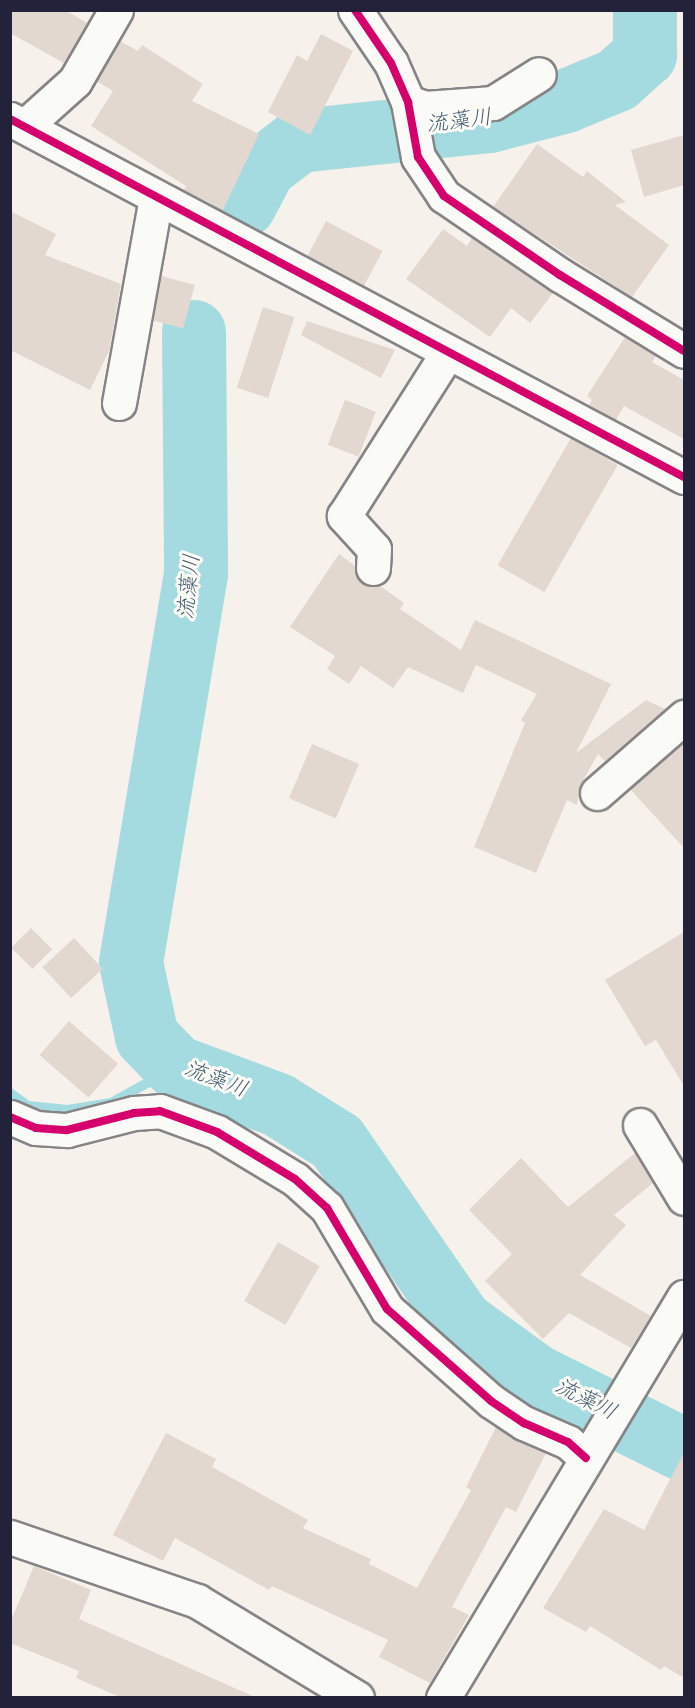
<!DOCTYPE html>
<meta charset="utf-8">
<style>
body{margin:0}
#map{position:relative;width:695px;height:1708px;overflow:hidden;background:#f6f1eb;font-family:"Indie Flower","Klee One",sans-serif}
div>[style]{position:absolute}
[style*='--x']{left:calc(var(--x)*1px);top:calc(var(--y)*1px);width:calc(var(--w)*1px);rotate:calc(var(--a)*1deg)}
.stream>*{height:10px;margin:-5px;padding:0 5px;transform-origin:5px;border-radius:5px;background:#a4dbe0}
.river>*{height:64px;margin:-32px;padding:0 32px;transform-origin:32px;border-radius:32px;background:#a4dbe0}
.building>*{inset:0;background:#e3d8cf;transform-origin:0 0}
.roads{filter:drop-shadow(2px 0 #868486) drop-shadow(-2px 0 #868486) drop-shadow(0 2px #868486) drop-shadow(0 -2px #868486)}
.minor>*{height:33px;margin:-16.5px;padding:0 16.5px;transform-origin:16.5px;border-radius:16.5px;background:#fafaf7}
.cycleway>*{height:8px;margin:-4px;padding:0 4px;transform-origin:4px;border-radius:4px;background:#d6006c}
span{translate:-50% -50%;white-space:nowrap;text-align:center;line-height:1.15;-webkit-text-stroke:6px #fdfcf7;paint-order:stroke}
.water-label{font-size:22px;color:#435f73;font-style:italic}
.frame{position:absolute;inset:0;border:12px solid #22223b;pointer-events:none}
</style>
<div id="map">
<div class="stream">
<i style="--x:10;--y:1093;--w:22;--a:36"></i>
<i style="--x:28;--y:1106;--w:40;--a:5.7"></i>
<i style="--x:68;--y:1110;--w:44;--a:-9.2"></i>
<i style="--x:111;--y:1103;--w:74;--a:-29"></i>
</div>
<div class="river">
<i style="--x:244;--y:206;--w:43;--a:-62.2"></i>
<i style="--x:264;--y:168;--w:44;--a:-37.6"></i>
<i style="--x:299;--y:141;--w:192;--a:-6"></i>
<i style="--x:490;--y:121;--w:79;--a:-14.7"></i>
<i style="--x:566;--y:101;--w:55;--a:-22.4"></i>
<i style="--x:617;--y:80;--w:38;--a:-42"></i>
<i style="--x:645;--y:55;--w:45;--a:-90"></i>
<i style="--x:194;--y:332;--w:242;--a:89.5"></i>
<i style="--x:196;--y:574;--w:394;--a:99.5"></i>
<i style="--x:131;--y:963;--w:76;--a:77.8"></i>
<i style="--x:147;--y:1037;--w:42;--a:46"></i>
<i style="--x:176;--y:1067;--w:109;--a:20.4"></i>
<i style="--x:278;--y:1105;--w:70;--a:32.1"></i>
<i style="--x:337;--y:1142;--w:219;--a:55.4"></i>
<i style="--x:461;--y:1322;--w:94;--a:35.9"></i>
<i style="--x:537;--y:1377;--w:164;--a:26.4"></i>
</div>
<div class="building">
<i style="clip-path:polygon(10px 10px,65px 10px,87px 23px,64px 63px,10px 33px)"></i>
<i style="clip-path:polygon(321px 34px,353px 51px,310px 135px,268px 112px,297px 55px,307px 61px)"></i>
<i style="clip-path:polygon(120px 41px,138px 51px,142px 45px,203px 84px,192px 101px,259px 134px,223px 210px,184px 190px,186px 186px,91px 126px,113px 91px,96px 81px)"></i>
<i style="clip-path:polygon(684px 135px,684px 185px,644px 197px,631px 150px)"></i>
<i style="clip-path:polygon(537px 144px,583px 177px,587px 171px,626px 202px,615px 205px,669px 245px,632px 297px,493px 207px)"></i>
<i style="clip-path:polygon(10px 211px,56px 234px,45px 255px,121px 284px,109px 351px,90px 390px,10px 350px)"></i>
<i style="left:326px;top:221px;width:64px;height:39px;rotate:28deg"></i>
<i style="clip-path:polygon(443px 229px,467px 246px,472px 238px,553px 293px,530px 323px,511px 308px,490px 337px,406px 279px)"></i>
<i style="left:161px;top:276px;width:35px;height:45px;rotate:15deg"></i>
<i style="left:263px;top:307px;width:33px;height:85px;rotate:18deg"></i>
<i style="clip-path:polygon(307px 321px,395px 350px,381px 378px,301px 335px)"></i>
<i style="clip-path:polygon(625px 337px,656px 356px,652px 362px,684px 380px,684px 439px,624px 406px,616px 420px,589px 405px,592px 400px,587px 396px)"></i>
<i style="left:345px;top:400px;width:33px;height:48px;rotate:21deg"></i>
<i style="left:571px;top:438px;width:54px;height:147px;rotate:30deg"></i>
<i style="clip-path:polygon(339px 554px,354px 565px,362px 583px,379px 585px,404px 603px,400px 609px,461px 650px,475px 620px,611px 684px,576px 753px,646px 700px,665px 709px,605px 761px,598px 754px,580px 786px,577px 805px,567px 800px,536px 873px,474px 847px,525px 723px,521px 720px,537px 694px,476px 665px,463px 693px,408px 667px,393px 688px,361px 666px,349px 684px,327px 669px,335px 656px,290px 627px)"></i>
<i style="clip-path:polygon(684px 741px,684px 848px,630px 789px)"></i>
<i style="left:312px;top:744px;width:51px;height:59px;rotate:23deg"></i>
<i style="left:31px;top:928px;width:30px;height:28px;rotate:45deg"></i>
<i style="clip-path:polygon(684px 932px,684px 1086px,656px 1040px,645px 1046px,605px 980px)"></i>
<i style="left:74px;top:938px;width:42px;height:43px;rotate:47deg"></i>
<i style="left:69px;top:1021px;width:65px;height:45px;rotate:41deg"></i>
<i style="clip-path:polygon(635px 1153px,653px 1183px,614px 1215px,626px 1225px,580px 1275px,651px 1316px,631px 1348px,569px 1313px,543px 1339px,485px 1281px,512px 1254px,469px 1210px,521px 1158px,568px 1207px)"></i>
<i style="left:278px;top:1242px;width:48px;height:68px;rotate:30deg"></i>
<i style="clip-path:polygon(496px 1427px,546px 1453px,516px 1512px,506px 1507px,452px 1607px,469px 1615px,430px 1683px,379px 1657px,388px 1640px,272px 1586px,269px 1590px,175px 1538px,163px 1561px,113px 1535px,166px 1433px,216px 1459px,212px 1467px,308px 1520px,303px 1528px,371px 1559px,369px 1564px,417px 1588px,471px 1490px,466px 1487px)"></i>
<i style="clip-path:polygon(684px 1452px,684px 1678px,664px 1666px,661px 1670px,590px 1626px,586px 1632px,543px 1608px,604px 1509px,644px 1530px)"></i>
<i style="clip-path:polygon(34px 1566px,91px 1590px,79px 1619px,257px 1698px,122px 1698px,76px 1678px,79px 1671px,10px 1643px,10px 1623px)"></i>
</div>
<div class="roads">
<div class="minor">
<i style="--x:355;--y:10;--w:64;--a:55.8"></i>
<i style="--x:391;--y:63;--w:43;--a:66.4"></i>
<i style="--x:408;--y:102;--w:56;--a:79.7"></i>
<i style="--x:418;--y:157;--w:47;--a:56.3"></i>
<i style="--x:444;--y:196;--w:140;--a:34.3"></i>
<i style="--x:560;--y:275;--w:145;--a:31.5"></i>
<i style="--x:408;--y:102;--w:18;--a:19"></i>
<i style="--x:425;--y:108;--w:68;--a:-4.2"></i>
<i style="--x:493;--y:103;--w:54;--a:-32.2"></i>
<i style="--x:10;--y:119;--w:763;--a:27.98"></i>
<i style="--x:25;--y:126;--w:67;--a:-42"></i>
<i style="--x:75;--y:81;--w:82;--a:-60"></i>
<i style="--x:119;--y:403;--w:209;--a:-79.8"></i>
<i style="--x:373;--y:568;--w:19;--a:-87"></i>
<i style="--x:374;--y:549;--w:45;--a:-132.3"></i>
<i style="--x:344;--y:516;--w:194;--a:-57.6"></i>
<i style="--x:597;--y:793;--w:116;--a:-41.1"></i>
<i style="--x:10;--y:1117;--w:28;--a:23"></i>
<i style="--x:36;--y:1128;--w:31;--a:4"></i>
<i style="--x:67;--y:1130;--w:69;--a:-14.2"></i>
<i style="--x:134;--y:1113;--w:26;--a:-4"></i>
<i style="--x:160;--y:1111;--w:61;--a:20.2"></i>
<i style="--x:217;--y:1132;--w:91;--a:31.1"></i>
<i style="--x:295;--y:1179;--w:43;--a:42.2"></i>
<i style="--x:327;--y:1208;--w:117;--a:59.3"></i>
<i style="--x:387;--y:1309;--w:139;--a:41.5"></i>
<i style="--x:491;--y:1401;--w:40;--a:34"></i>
<i style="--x:524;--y:1423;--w:48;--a:23.4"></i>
<i style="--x:568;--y:1442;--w:24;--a:42"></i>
<i style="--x:640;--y:1125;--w:85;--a:58.9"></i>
<i style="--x:10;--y:1537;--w:198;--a:18.9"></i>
<i style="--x:197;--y:1601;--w:187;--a:31.2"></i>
<i style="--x:443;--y:1698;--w:468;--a:-59"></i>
</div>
</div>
<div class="cycleway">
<i style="--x:355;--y:10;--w:64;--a:55.8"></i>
<i style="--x:391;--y:63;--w:43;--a:66.4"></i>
<i style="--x:408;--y:102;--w:56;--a:79.7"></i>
<i style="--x:418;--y:157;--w:47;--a:56.3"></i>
<i style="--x:444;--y:196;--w:140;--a:34.3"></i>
<i style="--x:560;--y:275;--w:145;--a:31.5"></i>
<i style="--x:10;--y:119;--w:763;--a:27.98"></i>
<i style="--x:10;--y:1117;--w:28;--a:23"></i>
<i style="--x:36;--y:1128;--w:31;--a:4"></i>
<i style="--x:67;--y:1130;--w:69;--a:-14.2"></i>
<i style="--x:134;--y:1113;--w:26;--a:-4"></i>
<i style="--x:160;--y:1111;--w:61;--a:20.2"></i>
<i style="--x:217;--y:1132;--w:91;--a:31.1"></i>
<i style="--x:295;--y:1179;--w:43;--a:42.2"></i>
<i style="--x:327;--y:1208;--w:117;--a:59.3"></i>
<i style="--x:387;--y:1309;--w:139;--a:41.5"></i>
<i style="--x:491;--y:1401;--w:40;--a:34"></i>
<i style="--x:524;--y:1423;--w:48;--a:23.4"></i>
<i style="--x:568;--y:1442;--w:24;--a:42"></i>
</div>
<div class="water-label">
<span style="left:459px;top:123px;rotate:-7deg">流藻川</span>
<span style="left:191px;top:587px;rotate:-84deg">流藻川</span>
<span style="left:215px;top:1081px;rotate:21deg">流藻川</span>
<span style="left:585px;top:1401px;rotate:27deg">流藻川</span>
</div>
<div class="frame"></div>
</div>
